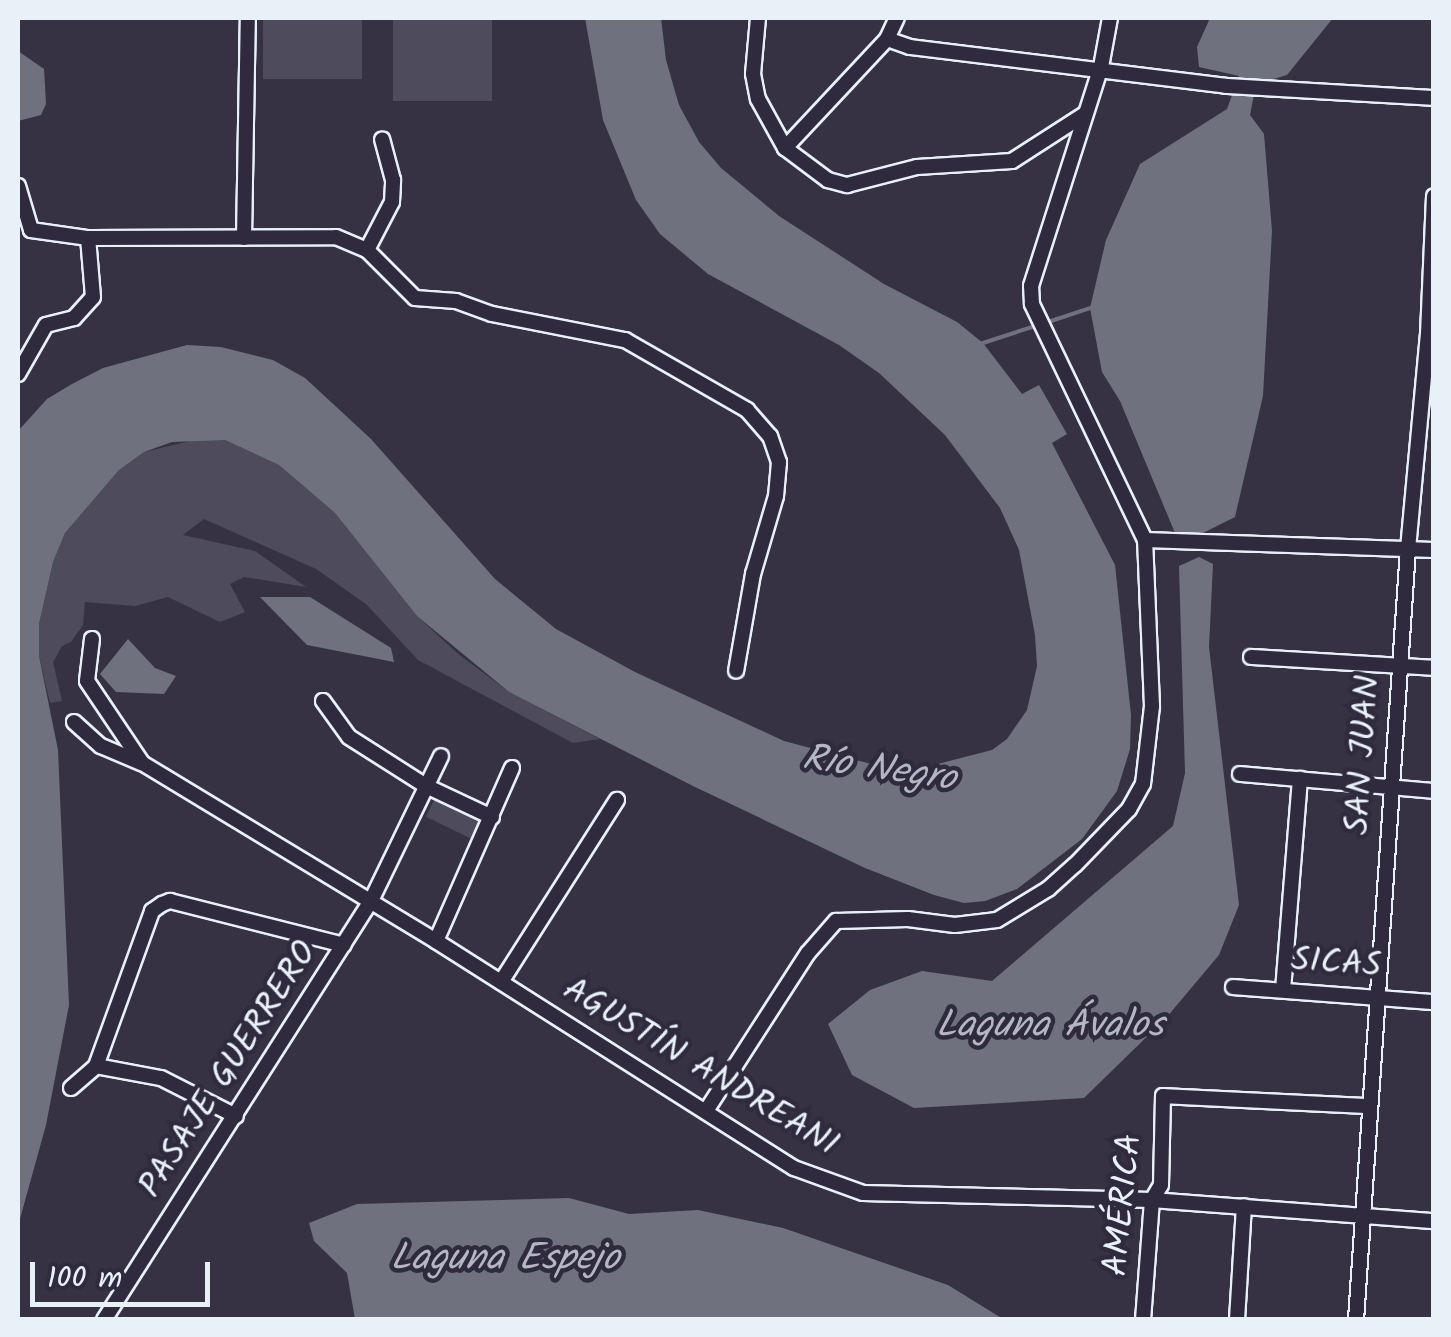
<!DOCTYPE html>
<meta charset="utf-8">
<style>
body{margin:0}
#map{position:relative;width:1451px;height:1337px;overflow:hidden;background:#363244;font-family:Kalam,sans-serif}
div>[style]{position:absolute}
[style*='--x']{left:calc(var(--x)*1px);top:calc(var(--y)*1px);width:calc(var(--w)*1px);rotate:calc(var(--a)*1deg)}
.green>*{inset:0;background:#4d4b5c;transform-origin:0 0}
.water>*{inset:0;background:#70717f}
.stream>*{height:4px;margin:-2px;padding:0 2px;transform-origin:2px;border-radius:2px;background:#70717f}
.roads{filter:drop-shadow(2px 0 #e8f1f8) drop-shadow(-2px 0 #e8f1f8) drop-shadow(0 2px #e8f1f8) drop-shadow(0 -2px #e8f1f8)}
.minor>*{height:14px;margin:-7px;padding:0 7px;transform-origin:7px;border-radius:7px;background:#2f2a3d}
span{translate:-50% -50%;white-space:nowrap;text-align:center;line-height:1.15;-webkit-text-stroke:9px #2f2a3d;paint-order:stroke}
.street-label{font-size:35px;color:#e8f1f8}
.water-label{font-size:38px;color:#b2b7c2;font-style:italic}
.frame{position:absolute;inset:0;border:20px solid #e8f1f8;pointer-events:none}
.scale{position:absolute;left:30px;top:1262px;width:180px;height:45px;box-sizing:border-box;border:5px solid #e8f1f8;border-top:0;padding-left:12px;font-size:30px;line-height:35px;white-space:nowrap;color:#e8f1f8;-webkit-text-stroke:8px #2f2a3d;paint-order:stroke}
</style>
<div id="map">
<div class="green">
<i style="left:263px;top:18px;width:99px;height:61px"></i>
<i style="left:393px;top:18px;width:99px;height:83px"></i>
<i style="clip-path:polygon(199px 439px,225px 440px,279px 465px,335px 513px,417px 616px,457px 653px,509px 692px,600px 739px,573px 743px,418px 660px,366px 604px,316px 569px,204px 519px,183px 535px,255px 551px,306px 587px,244px 577px,230px 584px,245px 612px,220px 622px,168px 597px,135px 606px,85px 602px,83px 625px,71px 642px,62px 646px,53px 662px,62px 701px,50px 703px,39px 656px,39px 624px,53px 562px,65px 533px,119px 470px,144px 452px)"></i>
<i style="left:436px;top:796px;width:52px;height:23px;rotate:26deg"></i>
</div>
<div class="water">
<i style="clip-path:polygon(585px 18px,661px 18px,666px 60px,679px 105px,699px 142px,721px 168px,779px 216px,884px 284px,957px 322px,983px 343px,1022px 394px,1039px 385px,1067px 434px,1052px 443px,1115px 565px,1131px 715px,1130px 749px,1117px 791px,1082px 839px,1017px 889px,985px 901px,964px 903px,934px 895px,865px 868px,693px 786px,509px 692px,417px 616px,335px 513px,279px 465px,225px 440px,172px 442px,144px 452px,119px 470px,65px 533px,53px 562px,39px 624px,39px 656px,58px 750px,69px 1005px,46px 1125px,18px 1226px,18px 431px,47px 399px,72px 384px,103px 368px,187px 345px,221px 347px,273px 360px,305px 378px,371px 439px,495px 579px,556px 629px,635px 672px,784px 741px,875px 765px,926px 767px,992px 750px,1007px 739px,1027px 710px,1037px 666px,1035px 635px,1019px 550px,1000px 508px,945px 435px,879px 373px,839px 345px,708px 274px,660px 234px,636px 200px,603px 120px)"></i>
<i style="clip-path:polygon(1210px 18px,1333px 18px,1287px 75px,1256px 84px,1250px 115px,1264px 134px,1272px 231px,1263px 396px,1235px 517px,1197px 536px,1175px 533px,1120px 401px,1102px 372px,1090px 308px,1106px 240px,1140px 164px,1227px 109px,1239px 76px,1199px 67px,1197px 47px)"></i>
<i style="clip-path:polygon(18px 51px,44px 69px,46px 104px,41px 115px,18px 121px)"></i>
<i style="clip-path:polygon(1199px 557px,1213px 564px,1209px 647px,1239px 905px,1219px 955px,1166px 1018px,1084px 1098px,914px 1108px,852px 1075px,828px 1024px,870px 990px,922px 971px,992px 981px,1173px 826px,1185px 773px,1179px 566px)"></i>
<i style="clip-path:polygon(260px 597px,310px 597px,391px 648px,394px 662px,307px 645px)"></i>
<i style="clip-path:polygon(128px 639px,155px 668px,176px 676px,164px 694px,116px 692px,100px 674px)"></i>
<i style="clip-path:polygon(569px 1198px,629px 1214px,698px 1210px,783px 1228px,948px 1285px,1003px 1319px,355px 1319px,347px 1273px,314px 1241px,309px 1223px,357px 1204px)"></i>
</div>
<div class="stream">
<i style="--x:1051;--y:321;--w:41;--a:-18.4"></i>
<i style="--x:983;--y:343;--w:52;--a:-18.1"></i>
</div>
<div class="roads">
<div class="minor">
<i style="--x:758;--y:18;--w:56;--a:95.1"></i>
<i style="--x:753;--y:74;--w:25;--a:79"></i>
<i style="--x:758;--y:99;--w:56;--a:61.1"></i>
<i style="--x:785;--y:148;--w:54;--a:36.7"></i>
<i style="--x:828;--y:180;--w:20;--a:15"></i>
<i style="--x:847;--y:185;--w:72;--a:-14.4"></i>
<i style="--x:917;--y:167;--w:95;--a:-3.6"></i>
<i style="--x:1012;--y:161;--w:87;--a:-32.8"></i>
<i style="--x:887;--y:39;--w:24;--a:19"></i>
<i style="--x:910;--y:47;--w:318;--a:7"></i>
<i style="--x:1226;--y:86;--w:208;--a:3.3"></i>
<i style="--x:785;--y:148;--w:149;--a:-46.9"></i>
<i style="--x:887;--y:39;--w:23;--a:-65"></i>
<i style="--x:18;--y:186;--w:46;--a:73.5"></i>
<i style="--x:31;--y:230;--w:58;--a:8"></i>
<i style="--x:88;--y:238;--w:248;--a:-0.2"></i>
<i style="--x:336;--y:237;--w:34;--a:23"></i>
<i style="--x:367;--y:250;--w:68;--a:45"></i>
<i style="--x:415;--y:298;--w:41;--a:4.2"></i>
<i style="--x:456;--y:301;--w:38;--a:20"></i>
<i style="--x:492;--y:314;--w:136;--a:11.1"></i>
<i style="--x:625;--y:340;--w:141;--a:29.8"></i>
<i style="--x:747;--y:410;--w:35;--a:49"></i>
<i style="--x:770;--y:436;--w:28;--a:71"></i>
<i style="--x:779;--y:462;--w:34;--a:95"></i>
<i style="--x:776;--y:496;--w:81;--a:106.4"></i>
<i style="--x:753;--y:574;--w:98;--a:99.9"></i>
<i style="--x:244;--y:238;--w:220;--a:-89"></i>
<i style="--x:367;--y:250;--w:54;--a:-62.5"></i>
<i style="--x:392;--y:202;--w:22;--a:-87"></i>
<i style="--x:393;--y:180;--w:42;--a:-105"></i>
<i style="--x:18;--y:374;--w:56;--a:-60.3"></i>
<i style="--x:46;--y:325;--w:29;--a:-14"></i>
<i style="--x:74;--y:318;--w:28;--a:-48"></i>
<i style="--x:93;--y:297;--w:59;--a:-94.8"></i>
<i style="--x:1145;--y:540;--w:289;--a:2"></i>
<i style="--x:92;--y:639;--w:42;--a:96.8"></i>
<i style="--x:87;--y:681;--w:99;--a:56.1"></i>
<i style="--x:142;--y:763;--w:344;--a:31.2"></i>
<i style="--x:436;--y:941;--w:424;--a:32.4"></i>
<i style="--x:794;--y:1168;--w:73;--a:19.9"></i>
<i style="--x:863;--y:1193;--w:289;--a:1.4"></i>
<i style="--x:1152;--y:1200;--w:283;--a:4.3"></i>
<i style="--x:1251;--y:657;--w:183;--a:3.4"></i>
<i style="--x:323;--y:701;--w:44;--a:54.2"></i>
<i style="--x:349;--y:737;--w:91;--a:32.5"></i>
<i style="--x:426;--y:786;--w:73;--a:25.2"></i>
<i style="--x:74;--y:722;--w:36;--a:42"></i>
<i style="--x:101;--y:746;--w:43;--a:23"></i>
<i style="--x:1240;--y:774;--w:195;--a:5"></i>
<i style="--x:436;--y:941;--w:189;--a:-66.3"></i>
<i style="--x:501;--y:982;--w:216;--a:-57.5"></i>
<i style="--x:1233;--y:987;--w:202;--a:4.3"></i>
<i style="--x:1283;--y:990;--w:212;--a:-85.4"></i>
<i style="--x:96;--y:1066;--w:66;--a:10.5"></i>
<i style="--x:161;--y:1078;--w:84;--a:26.9"></i>
<i style="--x:71;--y:1088;--w:33;--a:-41"></i>
<i style="--x:96;--y:1066;--w:165;--a:-70.1"></i>
<i style="--x:152;--y:911;--w:12;--a:-35"></i>
<i style="--x:162;--y:904;--w:9;--a:-21"></i>
<i style="--x:170;--y:901;--w:179;--a:14.2"></i>
<i style="--x:706;--y:1111;--w:188;--a:-57.2"></i>
<i style="--x:808;--y:953;--w:43;--a:-48.8"></i>
<i style="--x:836;--y:921;--w:72;--a:-1.6"></i>
<i style="--x:908;--y:919;--w:47;--a:7.3"></i>
<i style="--x:955;--y:925;--w:42;--a:-6.8"></i>
<i style="--x:997;--y:920;--w:60;--a:-31.3"></i>
<i style="--x:1048;--y:889;--w:36;--a:-42"></i>
<i style="--x:1075;--y:865;--w:78;--a:-46"></i>
<i style="--x:1129;--y:809;--w:29;--a:-61"></i>
<i style="--x:1143;--y:784;--w:79;--a:-83.4"></i>
<i style="--x:1152;--y:706;--w:166;--a:-92.4"></i>
<i style="--x:1145;--y:540;--w:262;--a:-115.6"></i>
<i style="--x:1032;--y:304;--w:18;--a:-93"></i>
<i style="--x:1031;--y:286;--w:230;--a:-72.3"></i>
<i style="--x:1101;--y:67;--w:50;--a:-79.6"></i>
<i style="--x:104;--y:1320;--w:495;--a:-57.5"></i>
<i style="--x:370;--y:903;--w:163;--a:-64.2"></i>
<i style="--x:1143;--y:1320;--w:120;--a:-85.7"></i>
<i style="--x:1152;--y:1200;--w:17;--a:-59"></i>
<i style="--x:1161;--y:1185;--w:89;--a:-88.7"></i>
<i style="--x:1163;--y:1096;--w:206;--a:2.8"></i>
<i style="--x:1237;--y:1320;--w:114;--a:-86.5"></i>
<i style="--x:1356;--y:1320;--w:773;--a:-86.14"></i>
<i style="--x:1408;--y:549;--w:216;--a:-84.7"></i>
<i style="--x:1428;--y:334;--w:138;--a:-87.5"></i>
</div>
</div>
<div class="street-label">
<span style="left:1364px;top:755px;rotate:-86deg">SAN JUAN</span>
<span style="left:1336px;top:964px;rotate:4deg">SICAS</span>
<span style="left:700px;top:1068px;rotate:31deg">AGUSTÍN ANDREANI</span>
<span style="left:229px;top:1070px;rotate:-57deg">PASAJE GUERRERO</span>
<span style="left:1124px;top:1205px;rotate:-84deg">AMÉRICA</span>
</div>
<div class="water-label">
<span style="left:879px;top:770px;rotate:8deg">Río Negro</span>
<span style="left:1050px;top:1027px">Laguna Ávalos</span>
<span style="left:505px;top:1260px">Laguna Espejo</span>
</div>
<div class="frame"></div>
<div class="scale">100 m</div>
</div>
